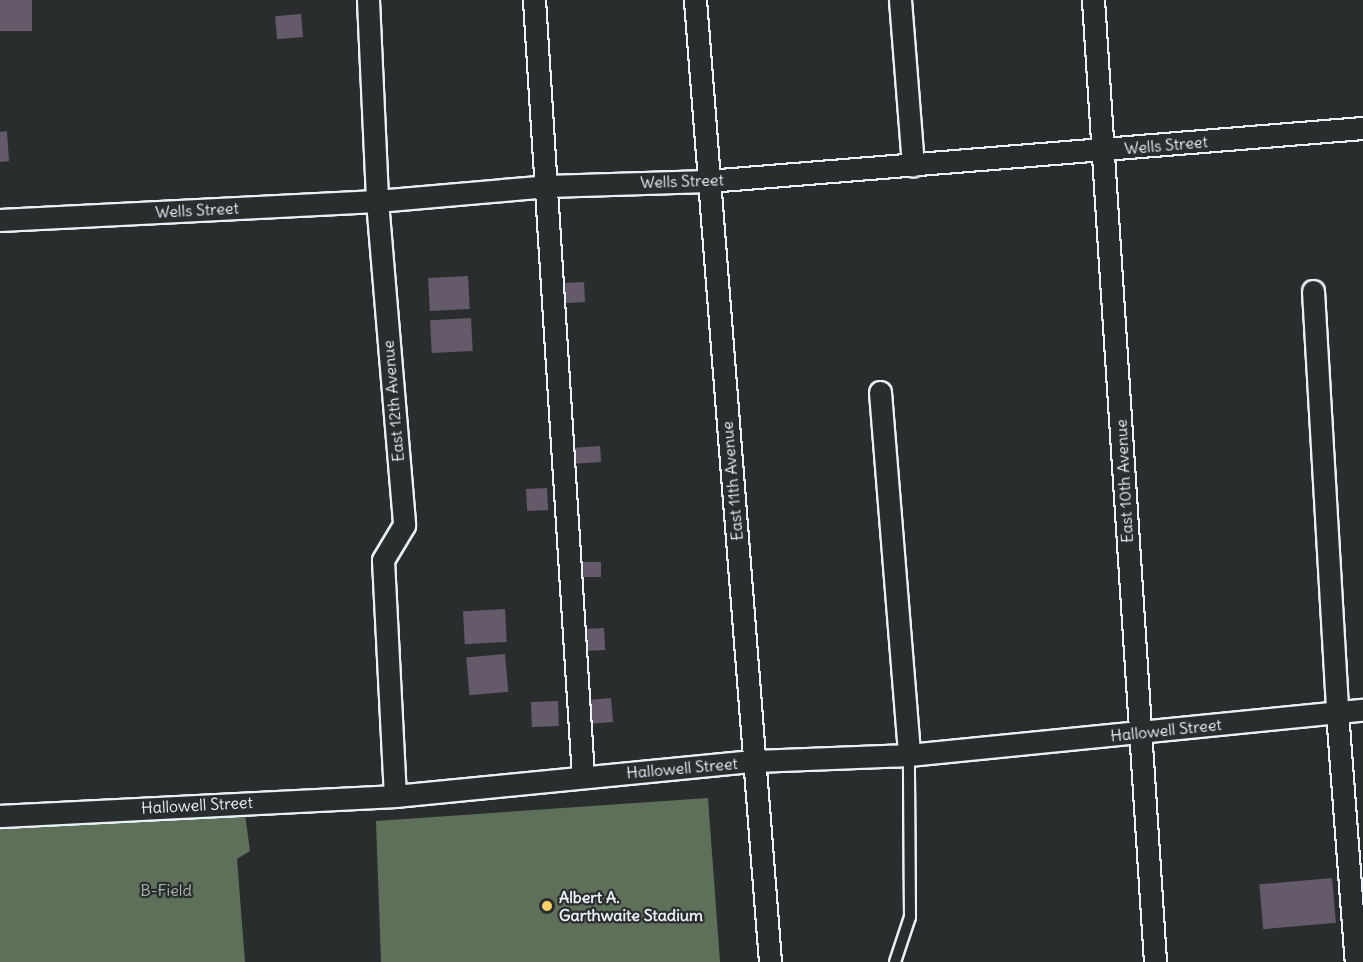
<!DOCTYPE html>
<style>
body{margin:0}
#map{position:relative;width:1363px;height:962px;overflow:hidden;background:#2a2d2e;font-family:Delius,sans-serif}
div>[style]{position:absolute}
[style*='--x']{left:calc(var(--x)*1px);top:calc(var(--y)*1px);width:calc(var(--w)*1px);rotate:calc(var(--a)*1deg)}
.green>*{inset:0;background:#5e7059}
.building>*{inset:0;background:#645a6a;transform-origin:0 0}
.roads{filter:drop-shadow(2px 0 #e8f1f8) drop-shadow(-2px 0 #e8f1f8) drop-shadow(0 2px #e8f1f8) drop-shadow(0 -2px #e8f1f8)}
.service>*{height:10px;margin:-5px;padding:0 5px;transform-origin:5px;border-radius:5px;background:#2a2d2e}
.minor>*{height:21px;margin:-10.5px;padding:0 10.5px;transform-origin:10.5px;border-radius:10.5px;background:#2a2d2e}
.dots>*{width:16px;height:16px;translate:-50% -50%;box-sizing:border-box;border:3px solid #2a2d2e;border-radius:50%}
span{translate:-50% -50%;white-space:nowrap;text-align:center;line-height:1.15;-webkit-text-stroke:4.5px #2a2d2e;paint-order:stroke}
.street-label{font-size:16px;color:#e8f1f8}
.park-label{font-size:16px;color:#aab7b0}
.poi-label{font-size:16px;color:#e8f1f8;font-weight:700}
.left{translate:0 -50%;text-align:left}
</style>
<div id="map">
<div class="green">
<i style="clip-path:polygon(708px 798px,720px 962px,381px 962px,376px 821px)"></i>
<i style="clip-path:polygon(245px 814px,250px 851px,237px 859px,245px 962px,0 962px,0 827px)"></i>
</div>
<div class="building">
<i style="left:0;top:0;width:32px;height:31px"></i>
<i style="left:301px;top:14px;width:23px;height:26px;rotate:85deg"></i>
<i style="clip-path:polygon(7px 131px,9px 161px,0 162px,0 132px)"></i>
<i style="left:468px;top:276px;width:33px;height:40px;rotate:87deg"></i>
<i style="left:584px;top:282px;width:20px;height:27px;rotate:87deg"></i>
<i style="left:471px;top:318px;width:33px;height:41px;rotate:87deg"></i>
<i style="left:600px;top:446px;width:16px;height:26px;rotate:86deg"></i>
<i style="left:547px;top:488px;width:22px;height:21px;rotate:87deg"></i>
<i style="left:601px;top:562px;width:15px;height:24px;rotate:90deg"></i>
<i style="left:505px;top:609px;width:33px;height:42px;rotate:87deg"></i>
<i style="left:604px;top:628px;width:22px;height:21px;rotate:87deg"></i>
<i style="left:505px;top:654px;width:38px;height:39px;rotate:85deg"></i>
<i style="left:611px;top:698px;width:24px;height:22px;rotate:85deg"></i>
<i style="left:558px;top:701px;width:25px;height:27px;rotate:88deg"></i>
<i style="left:1332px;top:878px;width:45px;height:73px;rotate:85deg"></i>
</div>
<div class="roads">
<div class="service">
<i style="--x:895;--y:962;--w:47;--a:-71.6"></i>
<i style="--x:910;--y:917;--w:162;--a:-90.4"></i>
</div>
<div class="minor">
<i style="--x:368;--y:0;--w:201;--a:87.4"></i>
<i style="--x:377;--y:201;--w:325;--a:85.2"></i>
<i style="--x:404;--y:525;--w:41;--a:121"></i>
<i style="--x:383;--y:560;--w:236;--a:87.1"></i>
<i style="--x:534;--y:0;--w:778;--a:86.39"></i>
<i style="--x:695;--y:0;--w:965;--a:85.54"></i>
<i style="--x:900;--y:0;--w:166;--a:85.5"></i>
<i style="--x:1093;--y:0;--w:964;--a:86.31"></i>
<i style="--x:0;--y:220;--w:377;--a:-2.9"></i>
<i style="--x:377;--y:201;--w:171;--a:-5"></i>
<i style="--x:547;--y:186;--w:161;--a:-1.8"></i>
<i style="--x:708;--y:181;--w:657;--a:-4.63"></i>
<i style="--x:1313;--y:291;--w:422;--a:86.7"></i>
<i style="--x:1337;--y:712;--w:251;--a:85.7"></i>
<i style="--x:880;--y:392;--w:364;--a:85.4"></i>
<i style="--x:0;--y:816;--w:396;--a:-2.9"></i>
<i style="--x:395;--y:796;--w:362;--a:-5.6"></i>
<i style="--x:755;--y:761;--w:154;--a:-2.2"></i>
<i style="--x:909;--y:755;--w:456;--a:-5.7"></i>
</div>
</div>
<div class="dots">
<i style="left:547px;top:906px;background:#ffd166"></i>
</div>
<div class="street-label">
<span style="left:1166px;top:145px;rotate:-5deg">Wells Street</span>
<span style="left:682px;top:181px;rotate:-2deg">Wells Street</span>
<span style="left:197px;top:210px;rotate:-3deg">Wells Street</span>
<span style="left:393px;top:401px;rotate:-95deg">East 12th Avenue</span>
<span style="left:732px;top:481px;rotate:-95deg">East 11th Avenue</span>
<span style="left:1124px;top:481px;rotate:-93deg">East 10th Avenue</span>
<span style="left:1166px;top:730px;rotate:-6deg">Hallowell Street</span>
<span style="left:682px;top:768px;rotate:-5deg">Hallowell Street</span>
<span style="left:197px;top:805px;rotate:-3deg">Hallowell Street</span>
</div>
<div class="park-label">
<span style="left:166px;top:890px">B-Field</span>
</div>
<div class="poi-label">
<span class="left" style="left:559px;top:906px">Albert A.<br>Garthwaite Stadium</span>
</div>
</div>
